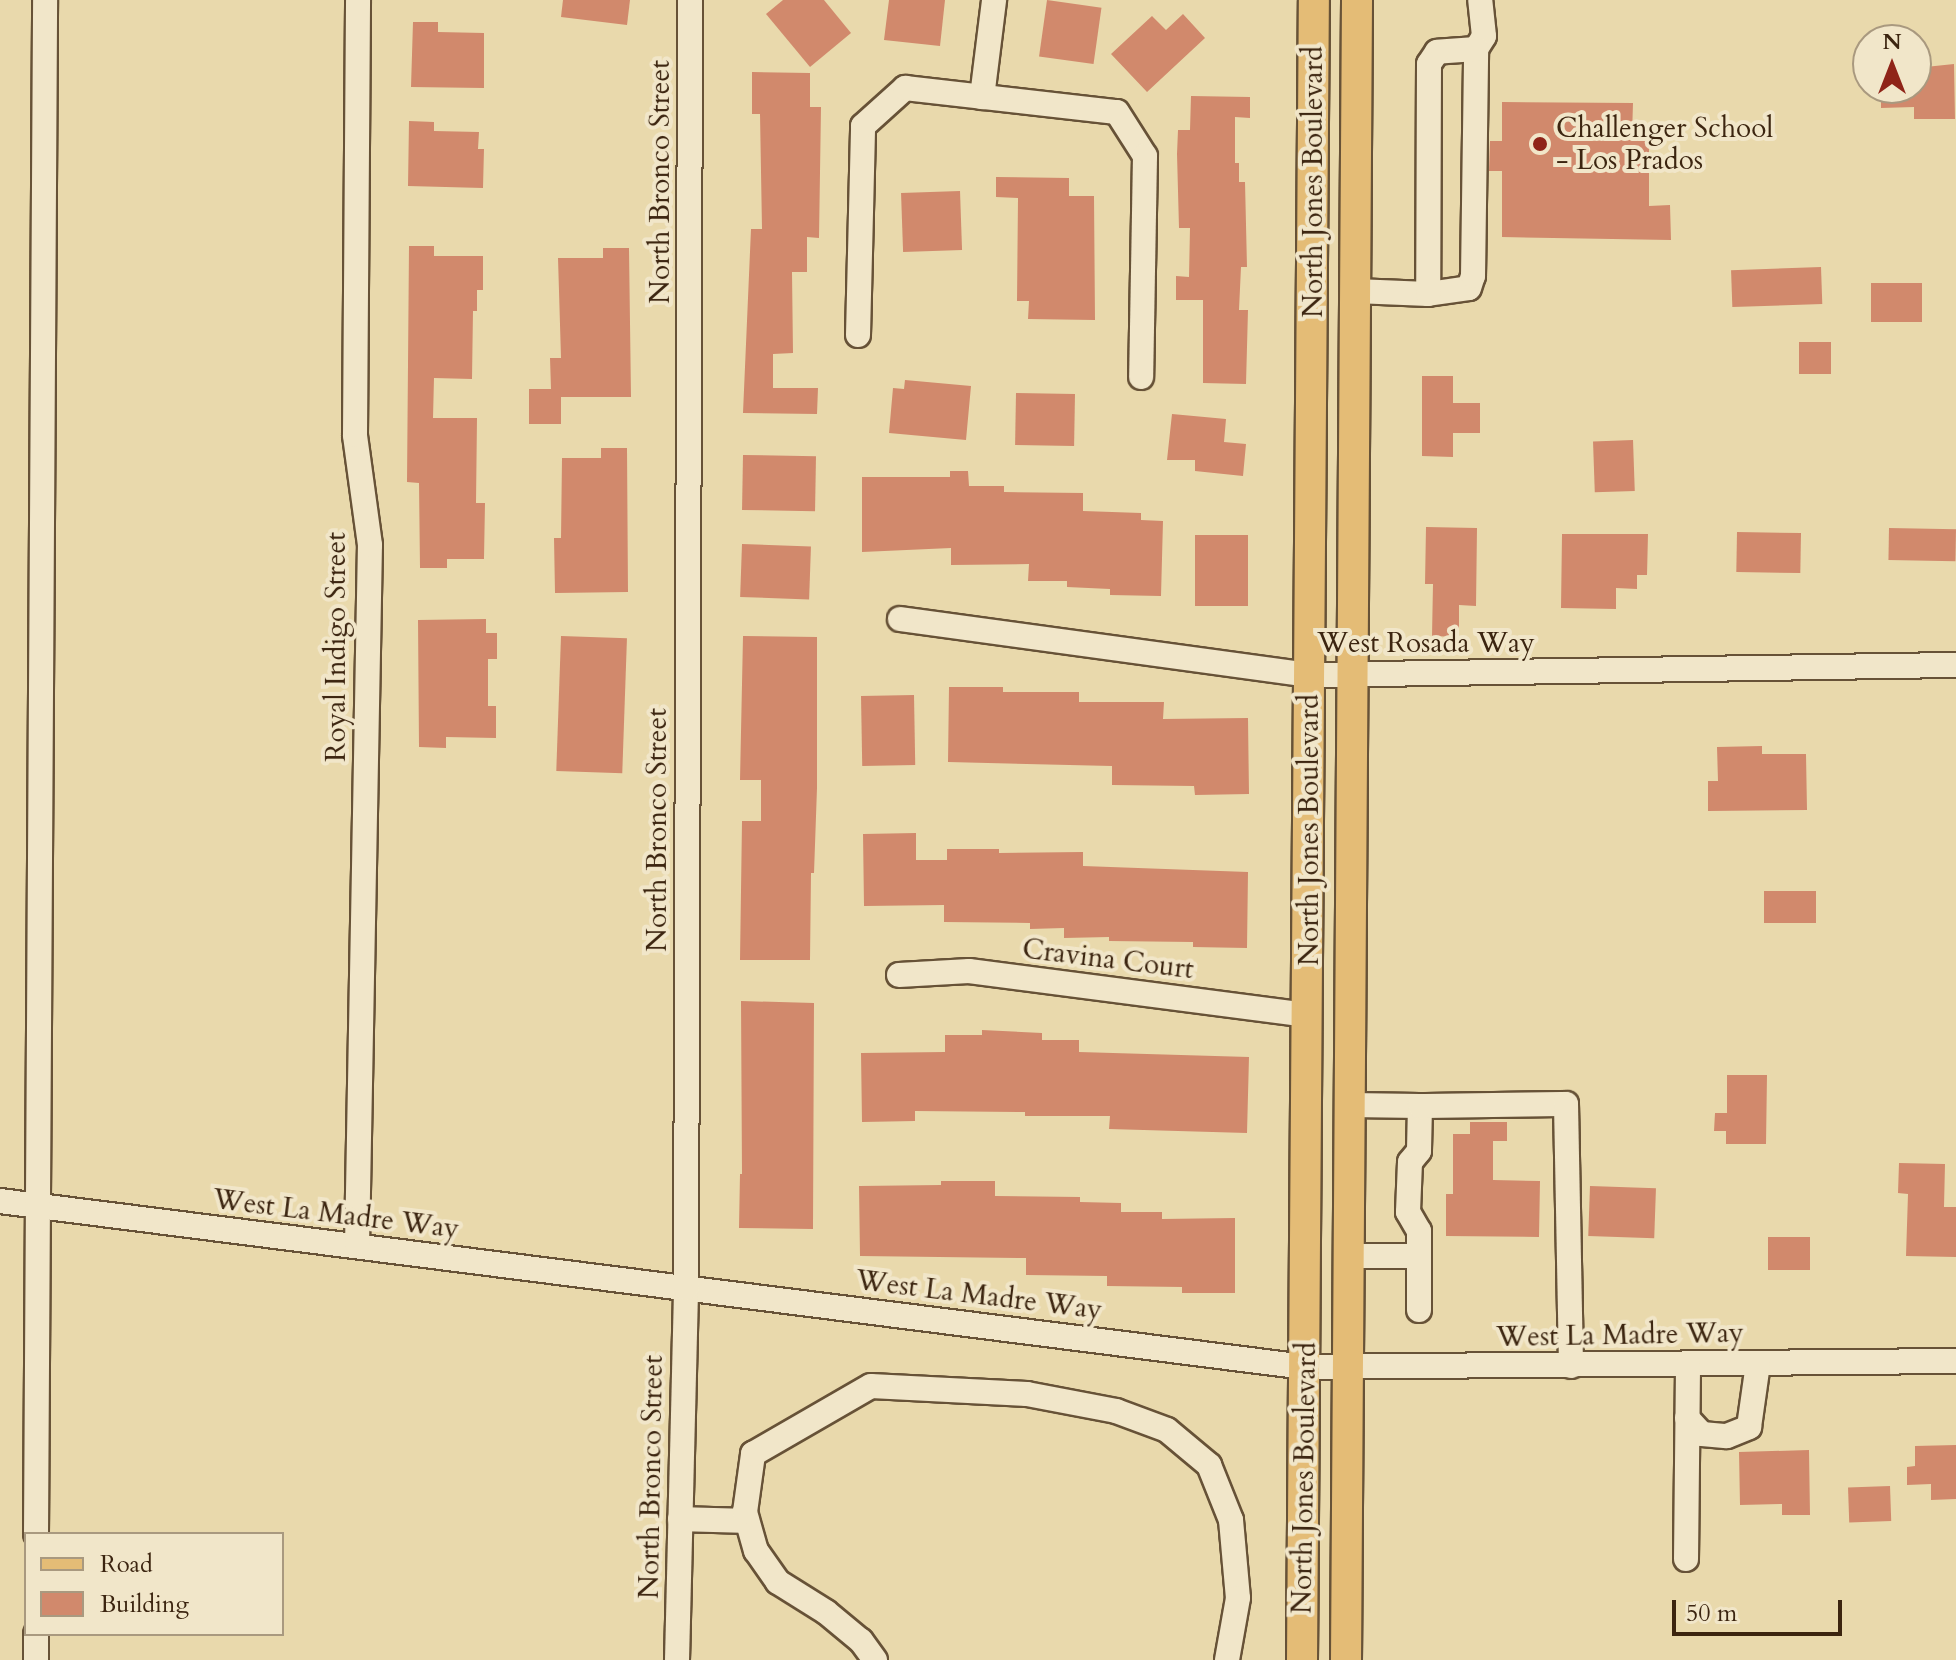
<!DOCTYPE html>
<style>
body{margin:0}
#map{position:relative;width:1956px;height:1660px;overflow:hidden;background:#e9d9ac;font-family:Cardo,serif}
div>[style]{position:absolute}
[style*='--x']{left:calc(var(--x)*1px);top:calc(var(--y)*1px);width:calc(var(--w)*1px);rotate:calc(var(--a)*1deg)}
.building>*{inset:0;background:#d1896c;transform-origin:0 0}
.roads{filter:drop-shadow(2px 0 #675237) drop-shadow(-2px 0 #675237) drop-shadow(0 2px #675237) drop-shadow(0 -2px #675237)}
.minor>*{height:24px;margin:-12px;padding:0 12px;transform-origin:12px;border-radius:12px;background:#f1e6c9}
.major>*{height:30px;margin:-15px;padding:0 15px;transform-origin:15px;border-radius:15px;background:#e4bc76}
.dots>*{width:22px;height:22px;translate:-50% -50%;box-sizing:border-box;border:4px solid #f1e6c9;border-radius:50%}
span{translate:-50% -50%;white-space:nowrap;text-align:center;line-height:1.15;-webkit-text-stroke:8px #f1e6c9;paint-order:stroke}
.poi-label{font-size:28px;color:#3c2510}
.left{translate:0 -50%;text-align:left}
.street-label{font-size:28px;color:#3c2510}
.legend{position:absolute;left:24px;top:1532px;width:260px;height:104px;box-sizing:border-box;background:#f1e6c9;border:2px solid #a9997f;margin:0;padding:10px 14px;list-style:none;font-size:24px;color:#3c2510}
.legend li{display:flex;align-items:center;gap:16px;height:40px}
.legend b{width:40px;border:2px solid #a9997f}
.north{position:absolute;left:1852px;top:24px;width:80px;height:80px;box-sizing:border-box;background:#f1e6c9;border:2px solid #a9997f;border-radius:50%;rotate:0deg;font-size:22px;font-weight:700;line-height:32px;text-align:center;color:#3c2510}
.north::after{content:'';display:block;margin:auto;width:28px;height:36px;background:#8f2418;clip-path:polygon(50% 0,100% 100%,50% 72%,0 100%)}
.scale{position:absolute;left:1672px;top:1600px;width:170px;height:36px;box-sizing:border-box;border:4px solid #3c2510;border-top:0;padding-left:10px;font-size:24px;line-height:28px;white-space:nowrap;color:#3c2510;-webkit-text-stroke:6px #f1e6c9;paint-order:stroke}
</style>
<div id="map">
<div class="building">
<i style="clip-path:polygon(563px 0,630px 0,627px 25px,561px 17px)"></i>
<i style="clip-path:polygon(783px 0,824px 0,851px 33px,810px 67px,766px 14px)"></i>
<i style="clip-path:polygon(889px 0,945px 0,940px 46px,884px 40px)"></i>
<i style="left:1047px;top:0;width:55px;height:57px;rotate:8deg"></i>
<i style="clip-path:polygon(1183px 14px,1205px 38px,1147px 92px,1111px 54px,1152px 16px,1166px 30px)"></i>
<i style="clip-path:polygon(413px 22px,438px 22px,438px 32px,484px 33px,484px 88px,411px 87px)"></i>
<i style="clip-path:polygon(1954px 64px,1955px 119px,1914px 119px,1914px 107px,1881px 108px,1881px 88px,1916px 88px,1916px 68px)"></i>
<i style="clip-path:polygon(752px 72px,810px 73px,810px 107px,821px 107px,819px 238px,807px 237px,807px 272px,792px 272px,793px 353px,773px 354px,773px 388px,818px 388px,817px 414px,743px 413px,751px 229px,762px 229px,760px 114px,752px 114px)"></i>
<i style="clip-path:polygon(1191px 96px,1250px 97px,1250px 118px,1235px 117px,1235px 163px,1239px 163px,1239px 182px,1245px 182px,1247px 267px,1241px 267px,1239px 310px,1248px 310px,1246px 384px,1203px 383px,1203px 300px,1176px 300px,1176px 276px,1189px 277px,1190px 228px,1179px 228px,1177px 154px,1178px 130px,1190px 130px)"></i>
<i style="clip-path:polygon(1502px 102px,1633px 103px,1632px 136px,1649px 136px,1649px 206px,1670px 205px,1671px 240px,1502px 237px,1502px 171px,1489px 171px,1490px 141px,1502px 141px)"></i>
<i style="clip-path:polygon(409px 121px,434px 122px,434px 131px,479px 132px,478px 149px,484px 149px,483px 188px,408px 186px)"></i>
<i style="clip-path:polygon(996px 177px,1069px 178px,1069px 196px,1094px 196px,1095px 320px,1028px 319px,1029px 301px,1017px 301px,1018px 198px,996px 197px)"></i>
<i style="left:960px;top:191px;width:59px;height:59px;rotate:88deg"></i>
<i style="clip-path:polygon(409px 246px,434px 246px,434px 256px,483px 256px,483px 290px,477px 290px,477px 311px,473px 311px,472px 379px,434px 378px,433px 418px,477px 418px,476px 503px,485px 503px,484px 559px,447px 559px,447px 568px,420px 568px,419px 483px,407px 482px)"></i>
<i style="clip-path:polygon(603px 248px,629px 248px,631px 397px,561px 397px,561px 424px,529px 424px,529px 389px,551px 389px,550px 358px,561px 358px,558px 258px,603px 258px)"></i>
<i style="left:1821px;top:267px;width:37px;height:90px;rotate:88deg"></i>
<i style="left:1871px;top:283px;width:51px;height:39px"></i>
<i style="left:1799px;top:342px;width:32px;height:32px"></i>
<i style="clip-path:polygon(1422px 376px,1453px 376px,1453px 403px,1480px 403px,1480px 433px,1453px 433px,1453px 457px,1422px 456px)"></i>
<i style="clip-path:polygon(905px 380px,971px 386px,966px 440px,889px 433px,893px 388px,904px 389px)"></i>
<i style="left:1016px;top:393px;width:59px;height:52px;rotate:1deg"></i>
<i style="clip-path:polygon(1172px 414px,1226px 419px,1224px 442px,1246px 444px,1243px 476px,1195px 471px,1195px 460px,1167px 460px)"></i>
<i style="left:1633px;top:440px;width:51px;height:40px;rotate:88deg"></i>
<i style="clip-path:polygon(601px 448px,627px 448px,628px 592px,555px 593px,554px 538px,561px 538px,562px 458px,601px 458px)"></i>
<i style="left:743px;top:455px;width:73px;height:55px;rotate:1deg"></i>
<i style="clip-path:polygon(950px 471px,968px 471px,969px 486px,1004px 486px,1004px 492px,1083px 493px,1083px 511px,1141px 513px,1141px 520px,1163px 521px,1161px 596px,1110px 595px,1110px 589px,1067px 587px,1067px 581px,1028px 581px,1029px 564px,951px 565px,951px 548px,862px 552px,862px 477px,950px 477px)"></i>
<i style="clip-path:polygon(1426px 527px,1477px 528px,1476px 606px,1459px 605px,1459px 637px,1432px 636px,1433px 584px,1425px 584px)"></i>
<i style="left:1889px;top:528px;width:67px;height:32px;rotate:1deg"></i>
<i style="left:1737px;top:532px;width:64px;height:40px;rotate:1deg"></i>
<i style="clip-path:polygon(1562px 534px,1648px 534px,1647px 575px,1637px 575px,1637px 589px,1616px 588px,1616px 609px,1561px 608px)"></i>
<i style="left:1248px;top:535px;width:71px;height:53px;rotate:90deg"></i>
<i style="left:742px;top:544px;width:69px;height:53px;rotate:2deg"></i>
<i style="clip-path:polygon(486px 619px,486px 633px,497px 633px,497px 659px,488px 659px,488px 706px,496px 706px,496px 738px,446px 737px,446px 748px,419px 747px,418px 620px)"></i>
<i style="left:561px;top:636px;width:66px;height:135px;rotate:2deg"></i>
<i style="clip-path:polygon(743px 636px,817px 637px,817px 788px,814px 873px,811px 873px,810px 960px,740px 960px,742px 821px,761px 821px,761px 780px,740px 780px)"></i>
<i style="clip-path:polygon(949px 687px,1003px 687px,1003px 692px,1079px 692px,1079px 702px,1164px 702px,1163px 719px,1248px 718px,1249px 794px,1195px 795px,1194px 786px,1112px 785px,1112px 766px,948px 762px)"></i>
<i style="left:914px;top:695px;width:70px;height:53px;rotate:89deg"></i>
<i style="clip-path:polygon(1762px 746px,1762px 754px,1806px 754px,1807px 810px,1708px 811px,1708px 781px,1718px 781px,1717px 747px)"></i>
<i style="clip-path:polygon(916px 833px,916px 860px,947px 860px,947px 849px,999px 849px,999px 853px,1083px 852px,1083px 866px,1248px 872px,1247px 948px,1193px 947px,1193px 942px,1109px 941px,1109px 937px,1064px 938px,1064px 928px,1030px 929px,1030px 923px,944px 922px,944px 905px,864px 906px,863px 834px)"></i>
<i style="left:1764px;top:891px;width:52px;height:32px"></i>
<i style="clip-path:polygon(741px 1001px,814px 1003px,813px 1229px,739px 1228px,740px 1174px,742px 1174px)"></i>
<i style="clip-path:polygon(982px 1030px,1042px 1033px,1042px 1040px,1079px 1040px,1079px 1052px,1249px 1057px,1247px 1133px,1109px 1129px,1110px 1116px,1025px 1116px,1025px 1112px,915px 1111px,915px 1121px,862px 1122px,861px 1053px,945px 1052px,945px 1035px,982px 1035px)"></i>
<i style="clip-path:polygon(1727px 1075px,1767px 1075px,1766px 1144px,1726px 1144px,1726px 1131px,1714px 1131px,1715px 1113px,1727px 1113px)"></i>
<i style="clip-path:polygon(1470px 1122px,1507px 1122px,1507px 1141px,1493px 1141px,1493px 1180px,1540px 1181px,1539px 1237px,1446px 1236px,1446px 1194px,1453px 1194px,1453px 1134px,1470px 1134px)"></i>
<i style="clip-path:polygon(1899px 1163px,1945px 1164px,1944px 1207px,1956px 1207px,1956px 1257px,1906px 1256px,1908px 1194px,1898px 1193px)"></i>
<i style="clip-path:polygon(941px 1181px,995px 1181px,995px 1196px,1080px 1197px,1080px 1202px,1121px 1203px,1121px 1212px,1162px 1212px,1162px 1219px,1235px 1218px,1235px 1293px,1182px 1293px,1182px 1287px,1107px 1286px,1107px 1276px,1026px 1275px,1026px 1258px,860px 1256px,859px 1186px,941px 1185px)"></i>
<i style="left:1590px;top:1186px;width:66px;height:50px;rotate:2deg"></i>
<i style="left:1768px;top:1237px;width:42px;height:33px"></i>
<i style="clip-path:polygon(1956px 1445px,1956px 1499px,1931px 1500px,1931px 1484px,1907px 1485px,1907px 1467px,1915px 1466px,1915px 1446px)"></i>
<i style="clip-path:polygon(1809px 1450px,1810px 1515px,1782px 1515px,1782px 1504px,1740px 1505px,1739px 1452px)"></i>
<i style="left:1890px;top:1486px;width:35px;height:42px;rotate:88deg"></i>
</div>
<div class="roads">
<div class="minor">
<i style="--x:1476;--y:49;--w:15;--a:-58"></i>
<i style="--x:1484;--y:36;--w:36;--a:-96"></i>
<i style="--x:982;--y:97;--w:98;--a:-82.9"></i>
<i style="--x:1355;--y:291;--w:73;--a:2.4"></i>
<i style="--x:1428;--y:294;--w:41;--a:-8.3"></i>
<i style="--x:1469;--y:288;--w:13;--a:-72"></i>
<i style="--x:1473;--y:276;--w:227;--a:-89.2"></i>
<i style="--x:1476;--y:49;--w:39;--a:176"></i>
<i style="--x:1437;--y:52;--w:14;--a:124"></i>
<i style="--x:1429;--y:64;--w:230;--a:90.2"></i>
<i style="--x:858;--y:335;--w:209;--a:-88.6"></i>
<i style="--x:863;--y:126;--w:57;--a:-42.1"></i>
<i style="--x:905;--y:88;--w:213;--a:6.5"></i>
<i style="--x:1117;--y:112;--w:52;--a:57.5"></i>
<i style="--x:1145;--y:156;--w:221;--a:91"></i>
<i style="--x:900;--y:619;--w:413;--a:7.8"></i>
<i style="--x:1309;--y:675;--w:647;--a:-0.89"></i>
<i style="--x:899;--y:975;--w:70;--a:-3.3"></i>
<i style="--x:969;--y:971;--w:342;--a:7.4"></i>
<i style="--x:1350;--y:1105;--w:70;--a:0.8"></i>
<i style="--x:1420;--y:1106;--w:45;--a:91.3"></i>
<i style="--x:1419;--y:1151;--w:14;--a:129"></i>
<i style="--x:1410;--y:1162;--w:50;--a:92.3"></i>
<i style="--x:1408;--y:1212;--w:22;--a:60"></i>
<i style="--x:1419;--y:1231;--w:79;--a:90"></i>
<i style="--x:1420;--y:1106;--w:146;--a:-0.8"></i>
<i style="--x:1566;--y:1104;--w:262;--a:88.9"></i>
<i style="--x:0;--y:1201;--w:1316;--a:7.25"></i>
<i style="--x:1305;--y:1367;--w:651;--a:-0.53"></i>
<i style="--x:357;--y:1246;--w:701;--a:-88.94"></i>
<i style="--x:370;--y:545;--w:111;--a:-97.8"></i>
<i style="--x:355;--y:435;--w:435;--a:-89.6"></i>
<i style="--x:1349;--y:1256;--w:70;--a:0"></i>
<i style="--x:1687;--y:1418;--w:22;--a:47"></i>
<i style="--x:1702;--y:1434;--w:25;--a:5"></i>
<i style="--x:1727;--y:1436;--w:24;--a:-22"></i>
<i style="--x:1749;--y:1427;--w:64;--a:-81.9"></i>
<i style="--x:680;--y:1519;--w:67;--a:1.7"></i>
<i style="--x:36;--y:1534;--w:1534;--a:-89.66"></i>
<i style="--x:1686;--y:1559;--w:194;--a:-89.4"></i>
<i style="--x:36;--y:1660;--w:26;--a:-90"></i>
<i style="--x:677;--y:1660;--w:372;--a:-88.6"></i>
<i style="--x:686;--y:1288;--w:1288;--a:-89.82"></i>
<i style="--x:875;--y:1660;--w:24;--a:-126"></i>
<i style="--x:861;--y:1641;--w:45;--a:-140.4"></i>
<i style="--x:826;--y:1612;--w:57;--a:-148"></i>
<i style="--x:778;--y:1582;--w:38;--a:-125"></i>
<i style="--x:756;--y:1551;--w:41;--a:-105.8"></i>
<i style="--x:745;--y:1512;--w:59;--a:-82.1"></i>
<i style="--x:753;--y:1454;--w:136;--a:-30"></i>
<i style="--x:871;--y:1386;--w:156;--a:2.9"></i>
<i style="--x:1027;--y:1394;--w:91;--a:10.8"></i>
<i style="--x:1116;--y:1411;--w:54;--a:20.4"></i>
<i style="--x:1167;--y:1430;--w:55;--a:39.8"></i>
<i style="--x:1209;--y:1465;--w:59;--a:68.2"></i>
<i style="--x:1231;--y:1520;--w:78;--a:84.9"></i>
<i style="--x:1238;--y:1598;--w:63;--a:100.1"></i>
</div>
<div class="major">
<i style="--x:1302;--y:1660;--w:1660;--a:-89.59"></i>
<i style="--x:1346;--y:1660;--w:1660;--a:-89.62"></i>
</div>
</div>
<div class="dots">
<i style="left:1540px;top:144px;background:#8f2418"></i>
</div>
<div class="poi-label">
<span class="left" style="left:1556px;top:144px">Challenger School<br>- Los Prados</span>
</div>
<div class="street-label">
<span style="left:660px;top:182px;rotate:-90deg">North Bronco Street</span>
<span style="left:1313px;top:182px;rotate:-90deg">North Jones Boulevard</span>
<span style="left:1426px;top:643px">West Rosada Way</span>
<span style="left:336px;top:647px;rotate:-90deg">Royal Indigo Street</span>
<span style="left:657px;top:830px;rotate:-90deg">North Bronco Street</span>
<span style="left:1309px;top:830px;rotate:-90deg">North Jones Boulevard</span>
<span style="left:1108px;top:959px;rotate:7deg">Cravina Court</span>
<span style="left:336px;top:1214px;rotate:7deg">West La Madre Way</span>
<span style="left:979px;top:1295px;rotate:7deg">West La Madre Way</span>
<span style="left:1620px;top:1335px;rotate:-1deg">West La Madre Way</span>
<span style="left:651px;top:1477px;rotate:-89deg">North Bronco Street</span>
<span style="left:1304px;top:1478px;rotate:-89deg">North Jones Boulevard</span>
</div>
<ul class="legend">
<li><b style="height:10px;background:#e4bc76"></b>Road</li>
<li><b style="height:22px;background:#d1896c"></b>Building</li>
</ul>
<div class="north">N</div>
<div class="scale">50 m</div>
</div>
